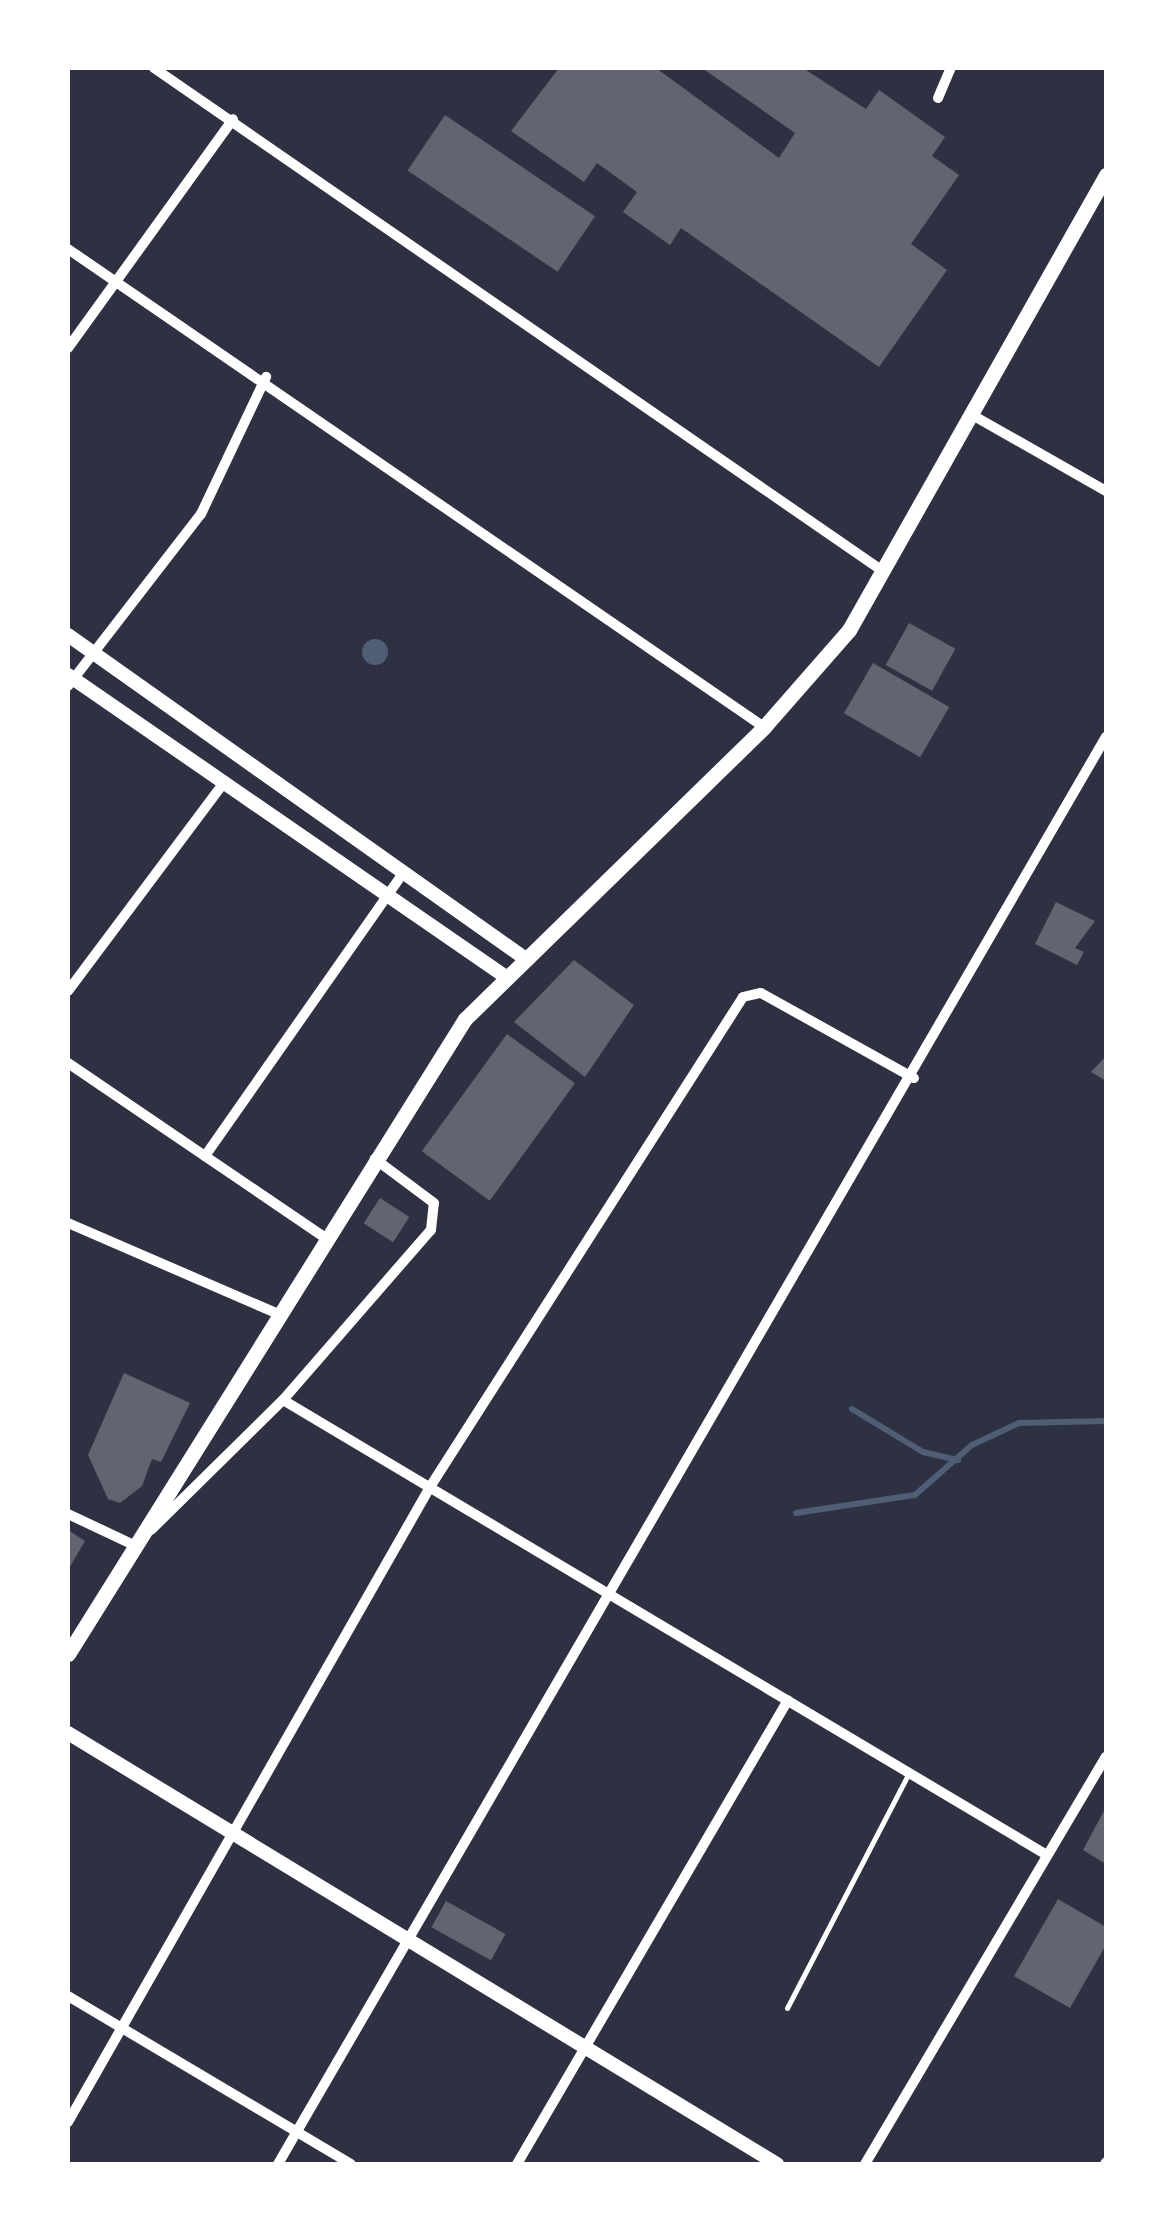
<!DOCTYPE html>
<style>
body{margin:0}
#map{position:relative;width:1174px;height:2232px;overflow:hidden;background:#2d3142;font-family:"DM Sans",sans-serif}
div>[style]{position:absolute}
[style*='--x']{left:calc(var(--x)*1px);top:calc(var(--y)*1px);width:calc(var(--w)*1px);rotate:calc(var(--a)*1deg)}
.water>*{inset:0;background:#4f5d75}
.round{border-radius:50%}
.stream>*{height:6px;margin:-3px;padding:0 3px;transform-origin:3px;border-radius:3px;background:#4f5d75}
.building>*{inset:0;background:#626471;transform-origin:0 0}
.service>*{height:5px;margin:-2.5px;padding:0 2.5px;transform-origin:2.5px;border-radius:2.5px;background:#fff}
.minor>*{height:10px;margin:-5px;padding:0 5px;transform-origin:5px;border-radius:5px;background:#fff}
.tertiary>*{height:14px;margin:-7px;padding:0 7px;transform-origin:7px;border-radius:7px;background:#fff}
.secondary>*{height:15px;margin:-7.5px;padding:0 7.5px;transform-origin:7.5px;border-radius:7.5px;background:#fff}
span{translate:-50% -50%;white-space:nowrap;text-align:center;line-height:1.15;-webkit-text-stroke:8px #fff;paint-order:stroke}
.frame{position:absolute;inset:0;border:70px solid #fff;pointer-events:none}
</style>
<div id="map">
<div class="water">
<i class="round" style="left:362px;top:639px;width:26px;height:26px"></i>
</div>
<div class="stream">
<i style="--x:852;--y:1409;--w:83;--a:31.2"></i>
<i style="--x:923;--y:1452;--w:36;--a:13"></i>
<i style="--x:796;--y:1513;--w:120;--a:-8.6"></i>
<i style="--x:915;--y:1495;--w:76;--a:-41.3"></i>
<i style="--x:972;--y:1445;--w:52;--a:-25.1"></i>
<i style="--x:1019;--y:1423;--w:87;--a:-1.3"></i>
</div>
<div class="building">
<i style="clip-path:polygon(559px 68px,656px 68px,779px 158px,795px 133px,702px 68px,803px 68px,866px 109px,879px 90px,945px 137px,932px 156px,959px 175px,911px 244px,947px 270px,879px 367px,681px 228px,670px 245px,623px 212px,637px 192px,597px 163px,584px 182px,511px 131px)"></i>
<i style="left:445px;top:115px;width:181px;height:67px;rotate:34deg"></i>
<i style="left:909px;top:623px;width:53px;height:48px;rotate:29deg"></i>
<i style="left:873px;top:663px;width:88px;height:58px;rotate:30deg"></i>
<i style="clip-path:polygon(1056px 902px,1095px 921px,1075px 948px,1084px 952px,1077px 965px,1035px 944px)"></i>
<i style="clip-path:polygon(574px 960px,634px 1005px,585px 1077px,514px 1022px)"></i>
<i style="left:507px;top:1034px;width:84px;height:145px;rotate:36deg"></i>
<i style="clip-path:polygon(1106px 1056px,1106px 1081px,1091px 1072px)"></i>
<i style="left:380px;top:1198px;width:35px;height:30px;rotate:33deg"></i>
<i style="clip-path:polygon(124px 1373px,190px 1403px,161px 1462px,152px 1459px,142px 1486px,120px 1503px,108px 1499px,88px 1455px)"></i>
<i style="clip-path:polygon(68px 1530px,85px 1541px,68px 1570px)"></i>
<i style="clip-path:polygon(1106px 1807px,1106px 1864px,1083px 1850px)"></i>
<i style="clip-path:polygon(1058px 1899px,1106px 1927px,1106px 1945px,1070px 2008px,1014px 1976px)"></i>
<i style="left:446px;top:1901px;width:68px;height:30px;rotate:29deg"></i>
</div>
<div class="service">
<i style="--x:787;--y:2008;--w:263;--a:-62.6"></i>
</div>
<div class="minor">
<i style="--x:154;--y:68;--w:887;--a:34.62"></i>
<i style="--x:938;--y:98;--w:33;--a:-67"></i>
<i style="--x:68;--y:249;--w:844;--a:34.48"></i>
<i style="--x:68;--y:348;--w:282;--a:-54.2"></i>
<i style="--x:974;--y:416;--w:152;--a:29.6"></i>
<i style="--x:68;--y:686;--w:217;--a:-52.3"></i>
<i style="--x:201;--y:514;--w:152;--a:-64.6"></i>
<i style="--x:68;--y:991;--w:262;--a:-53.2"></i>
<i style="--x:68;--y:1063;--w:310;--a:34.2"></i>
<i style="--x:205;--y:1156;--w:347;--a:-55"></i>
<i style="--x:68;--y:1223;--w:229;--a:23.4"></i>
<i style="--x:283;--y:1400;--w:889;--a:30.78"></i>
<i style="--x:68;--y:1514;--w:75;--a:25.2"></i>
<i style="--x:151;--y:1530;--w:185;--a:-44.6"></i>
<i style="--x:283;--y:1400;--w:225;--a:-49"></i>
<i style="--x:431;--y:1230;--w:27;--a:-84"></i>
<i style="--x:434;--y:1203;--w:74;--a:-143.3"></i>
<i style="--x:68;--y:1996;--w:329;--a:30.7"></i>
<i style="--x:68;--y:2122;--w:731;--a:-60.31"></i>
<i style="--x:430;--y:1487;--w:581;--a:-57.43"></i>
<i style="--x:743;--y:997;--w:18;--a:-13"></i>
<i style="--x:761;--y:993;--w:175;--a:29.1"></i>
<i style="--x:278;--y:2164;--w:1650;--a:-59.88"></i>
<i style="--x:517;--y:2164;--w:537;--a:-59.71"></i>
<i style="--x:865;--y:2164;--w:473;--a:-59.4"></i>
<i style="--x:1105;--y:2164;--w:2;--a:-63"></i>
</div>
<div class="tertiary">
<i style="--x:68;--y:635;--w:557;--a:35.29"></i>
<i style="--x:68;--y:675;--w:528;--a:34.59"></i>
<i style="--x:68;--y:1733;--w:830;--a:31.3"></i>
</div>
<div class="secondary">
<i style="--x:68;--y:1654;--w:749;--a:-57.99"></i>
<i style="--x:465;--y:1019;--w:418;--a:-44.3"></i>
<i style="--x:764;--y:727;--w:129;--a:-48.8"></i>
<i style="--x:849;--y:630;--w:523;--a:-60.54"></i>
</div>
<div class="frame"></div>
</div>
